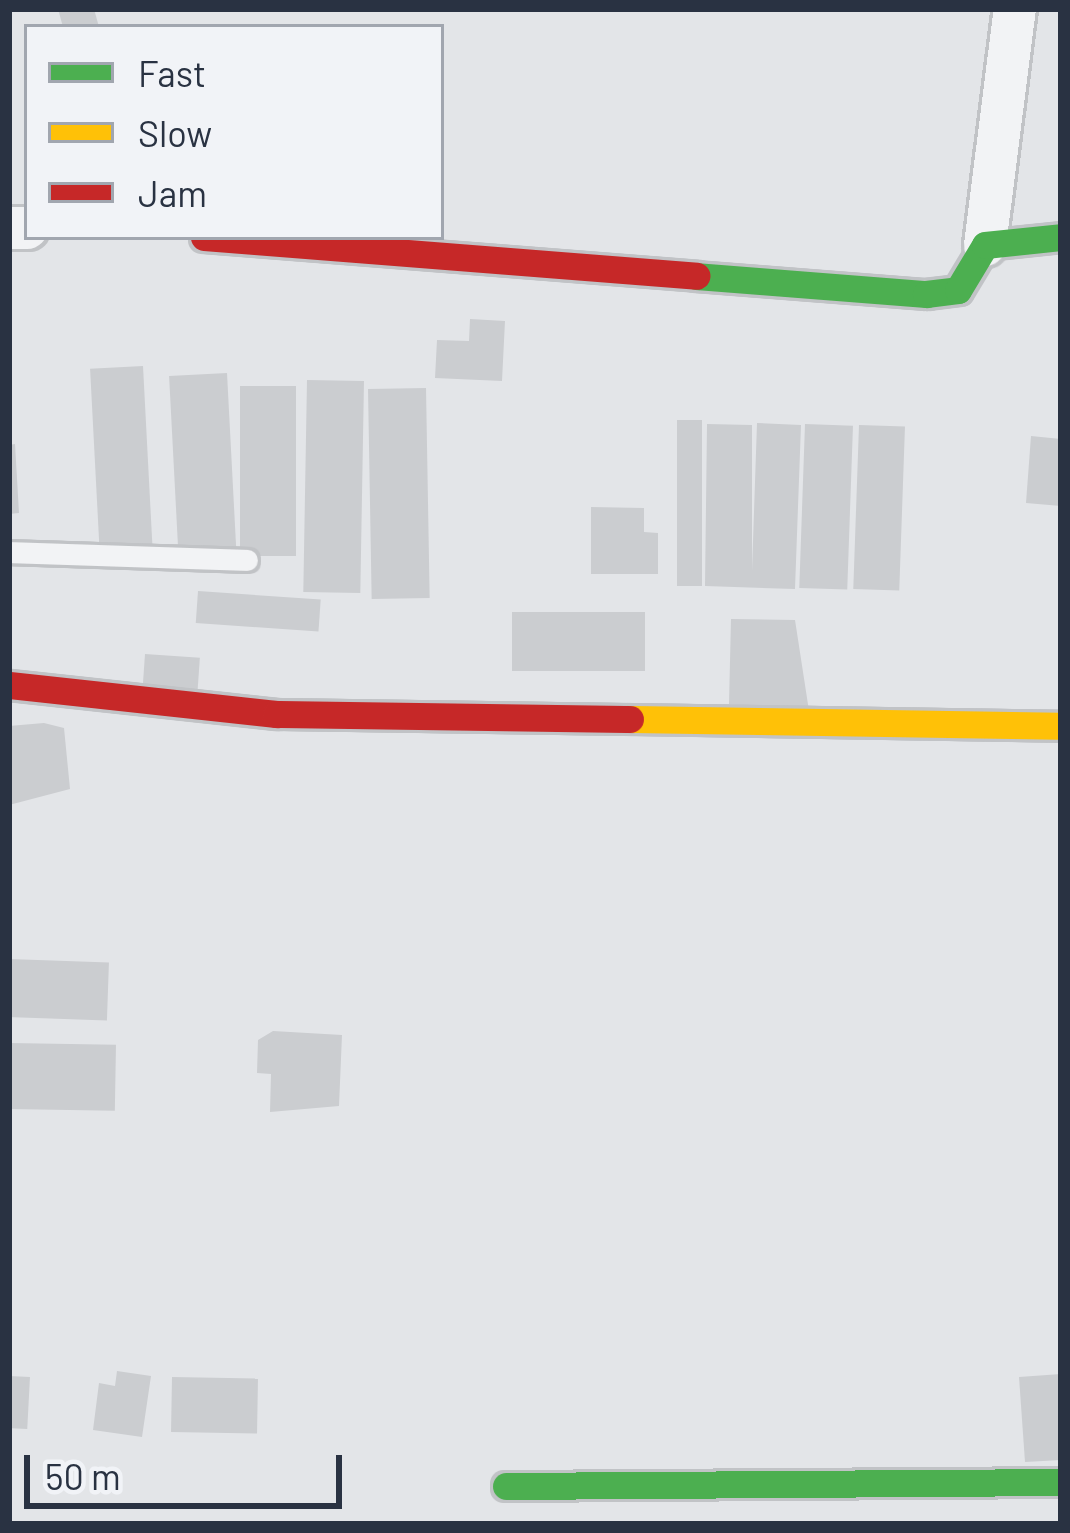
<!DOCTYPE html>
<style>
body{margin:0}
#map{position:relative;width:1070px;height:1533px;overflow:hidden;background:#e3e5e8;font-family:Barlow,sans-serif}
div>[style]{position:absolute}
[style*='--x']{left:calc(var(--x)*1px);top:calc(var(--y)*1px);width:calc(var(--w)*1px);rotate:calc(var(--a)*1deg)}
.building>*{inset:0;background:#cbcdd0;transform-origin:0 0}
.roads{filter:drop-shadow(3px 0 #c1c3c6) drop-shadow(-3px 0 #c1c3c6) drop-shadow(0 3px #c1c3c6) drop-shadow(0 -3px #c1c3c6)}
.lane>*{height:21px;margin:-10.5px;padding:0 10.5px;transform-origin:10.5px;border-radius:10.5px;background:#f2f3f5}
.street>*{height:42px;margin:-21px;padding:0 21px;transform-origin:21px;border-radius:21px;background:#f2f3f5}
.fast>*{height:27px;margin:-13.5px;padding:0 13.5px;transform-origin:13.5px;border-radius:13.5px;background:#4caf50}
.slow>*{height:27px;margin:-13.5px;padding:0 13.5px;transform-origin:13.5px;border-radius:13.5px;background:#ffc107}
.jam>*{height:27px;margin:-13.5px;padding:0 13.5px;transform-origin:13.5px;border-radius:13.5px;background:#c62828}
span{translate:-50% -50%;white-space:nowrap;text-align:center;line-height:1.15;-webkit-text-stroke:9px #f1f3f7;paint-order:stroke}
.frame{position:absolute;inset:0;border:12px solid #293242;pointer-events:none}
.legend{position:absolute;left:24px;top:24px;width:420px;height:216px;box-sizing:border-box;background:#f1f3f7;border:3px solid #a1a6af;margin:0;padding:15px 21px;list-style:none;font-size:36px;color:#293242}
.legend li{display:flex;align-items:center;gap:24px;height:60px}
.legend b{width:60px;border:3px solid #a1a6af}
.scale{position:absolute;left:24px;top:1455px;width:318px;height:54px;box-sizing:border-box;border:6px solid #293242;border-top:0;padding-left:15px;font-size:36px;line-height:42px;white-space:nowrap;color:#293242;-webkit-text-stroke:9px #f1f3f7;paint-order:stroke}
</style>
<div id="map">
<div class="building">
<i style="clip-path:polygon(58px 9px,94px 9px,99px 27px,63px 27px)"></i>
<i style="clip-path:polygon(470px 319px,505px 321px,502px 381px,435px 378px,437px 340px,469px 341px)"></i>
<i style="left:143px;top:366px;width:179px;height:53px;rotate:87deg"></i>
<i style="left:227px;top:373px;width:177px;height:58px;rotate:87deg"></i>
<i style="left:307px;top:380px;width:57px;height:212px;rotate:1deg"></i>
<i style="left:240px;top:386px;width:56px;height:170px"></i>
<i style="left:426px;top:388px;width:210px;height:58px;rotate:89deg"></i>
<i style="left:677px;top:420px;width:25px;height:166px"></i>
<i style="clip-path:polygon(757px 423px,801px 425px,795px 589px,705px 586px,707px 424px,752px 425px,752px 571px)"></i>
<i style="left:805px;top:424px;width:48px;height:164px;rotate:2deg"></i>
<i style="left:859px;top:425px;width:46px;height:164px;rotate:2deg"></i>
<i style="clip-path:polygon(1031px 436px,1061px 439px,1061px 506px,1026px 503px)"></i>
<i style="clip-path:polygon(15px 444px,19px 513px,9px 514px,9px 445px)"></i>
<i style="clip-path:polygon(591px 507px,644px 508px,644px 532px,658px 533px,658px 574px,591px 574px)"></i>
<i style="left:198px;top:591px;width:123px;height:32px;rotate:4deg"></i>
<i style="left:512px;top:612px;width:133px;height:59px"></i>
<i style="clip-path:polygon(731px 619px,795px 620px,809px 711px,729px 704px)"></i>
<i style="left:145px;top:654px;width:55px;height:32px;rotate:4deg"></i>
<i style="clip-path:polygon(44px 723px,64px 728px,70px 789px,9px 805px,9px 726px)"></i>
<i style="left:9px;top:959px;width:100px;height:58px;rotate:2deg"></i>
<i style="clip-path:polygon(273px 1031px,342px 1035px,339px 1106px,270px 1112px,271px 1074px,257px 1073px,258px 1040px)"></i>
<i style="left:9px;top:1043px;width:107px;height:66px;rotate:1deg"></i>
<i style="clip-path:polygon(117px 1371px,151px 1376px,142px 1437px,93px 1430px,99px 1383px,115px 1386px)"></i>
<i style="clip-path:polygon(1061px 1374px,1061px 1460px,1025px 1462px,1019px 1377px)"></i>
<i style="left:9px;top:1376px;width:21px;height:52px;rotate:3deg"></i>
<i style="left:172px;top:1377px;width:86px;height:55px;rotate:1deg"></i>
</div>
<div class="roads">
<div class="lane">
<i style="--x:9;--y:552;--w:238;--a:1.9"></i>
</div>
<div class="street">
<i style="--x:9;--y:228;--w:18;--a:0"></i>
<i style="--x:985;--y:245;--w:238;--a:-82.8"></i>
</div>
<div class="fast">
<i style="--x:696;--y:276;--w:231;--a:4.5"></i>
<i style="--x:926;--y:294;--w:32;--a:-7"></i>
<i style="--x:958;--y:290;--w:52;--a:-59"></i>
<i style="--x:985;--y:245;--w:76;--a:-6"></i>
<i style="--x:506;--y:1486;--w:555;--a:-0.41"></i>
</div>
<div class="slow">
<i style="--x:630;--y:719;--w:431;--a:0.9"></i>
</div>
<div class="jam">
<i style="--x:204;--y:237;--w:494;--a:4.5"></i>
<i style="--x:9;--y:685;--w:269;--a:6.2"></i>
<i style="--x:276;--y:714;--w:354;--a:0.8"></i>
</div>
</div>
<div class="frame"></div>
<ul class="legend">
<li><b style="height:15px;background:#4caf50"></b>Fast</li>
<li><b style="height:15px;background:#ffc107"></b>Slow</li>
<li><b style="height:15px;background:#c62828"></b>Jam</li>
</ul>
<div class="scale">50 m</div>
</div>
